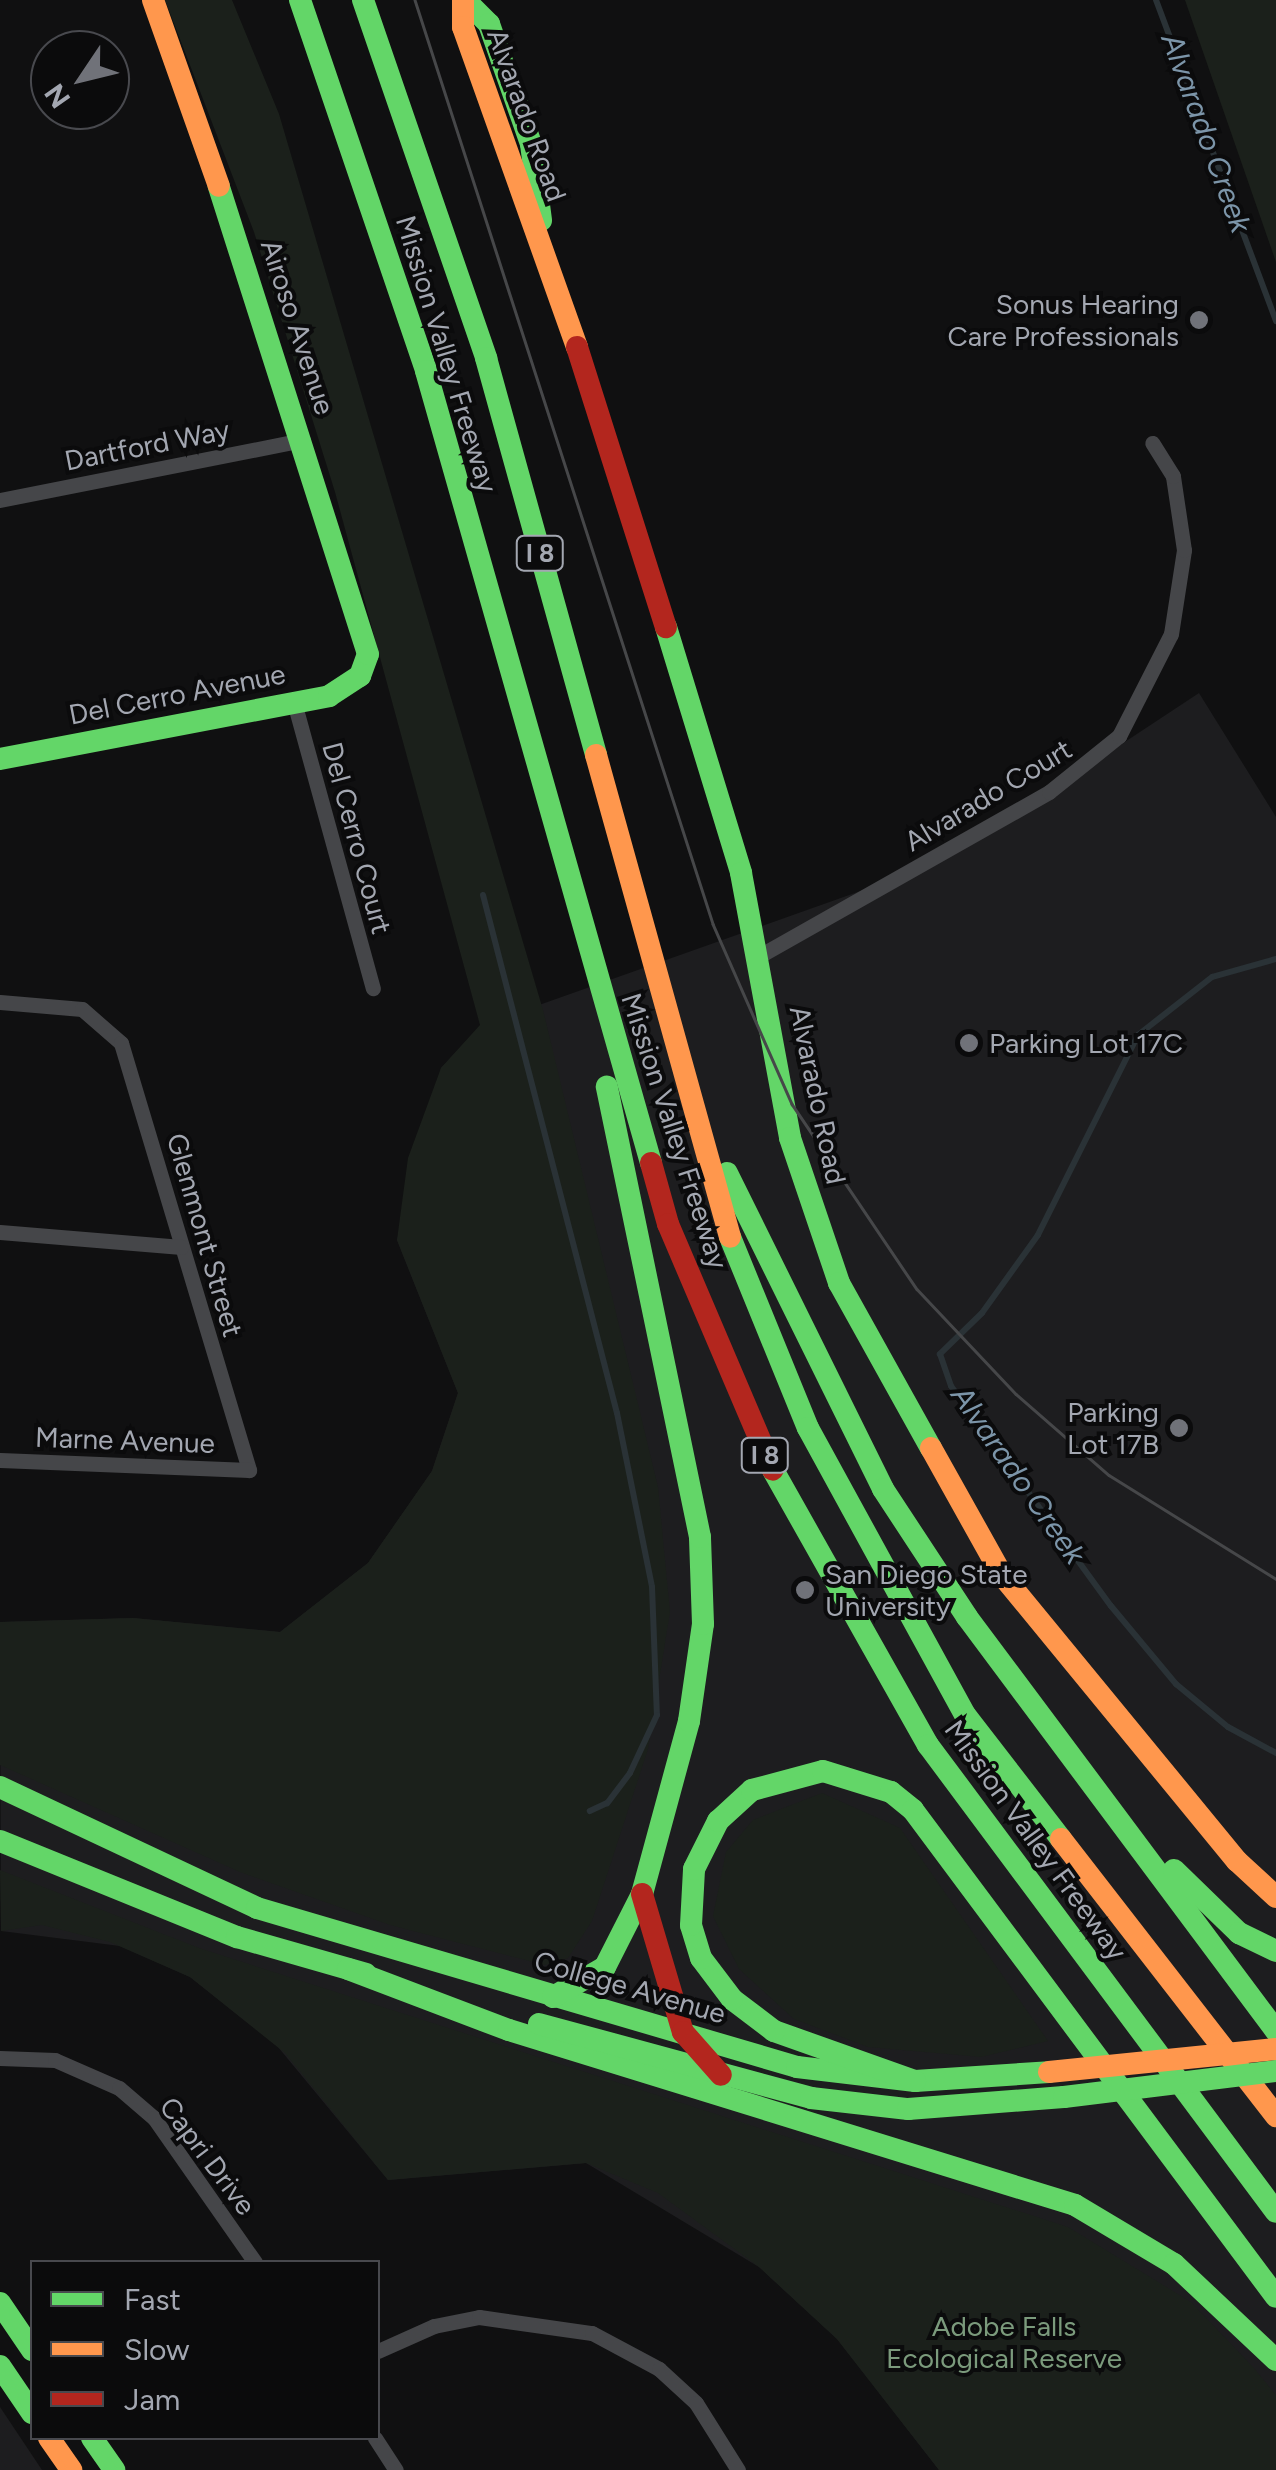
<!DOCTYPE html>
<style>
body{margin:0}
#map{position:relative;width:1276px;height:2470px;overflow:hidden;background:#101011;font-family:Figtree,sans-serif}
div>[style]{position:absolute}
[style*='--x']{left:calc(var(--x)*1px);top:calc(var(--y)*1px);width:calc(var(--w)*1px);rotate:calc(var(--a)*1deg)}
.built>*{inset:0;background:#1d1d1f}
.green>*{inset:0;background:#1b201b}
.stream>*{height:6px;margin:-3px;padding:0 3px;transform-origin:3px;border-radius:3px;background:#2a3236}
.street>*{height:15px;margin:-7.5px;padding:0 7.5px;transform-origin:7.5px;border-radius:7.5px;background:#454649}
.fast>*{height:22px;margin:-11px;padding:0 11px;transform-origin:11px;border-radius:11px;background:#63d668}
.slow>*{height:22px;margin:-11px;padding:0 11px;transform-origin:11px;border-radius:11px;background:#ff974d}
.jam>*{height:22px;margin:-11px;padding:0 11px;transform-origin:11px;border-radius:11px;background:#b3261e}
.tram>*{height:2.5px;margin:-1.25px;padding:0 1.25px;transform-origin:1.25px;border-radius:1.25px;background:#464749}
.fast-bridge>*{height:22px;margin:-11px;padding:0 11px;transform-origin:11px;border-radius:11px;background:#63d668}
.slow-bridge>*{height:22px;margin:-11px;padding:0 11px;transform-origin:11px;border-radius:11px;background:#ff974d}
.dots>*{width:28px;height:28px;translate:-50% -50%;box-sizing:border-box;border:5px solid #0b0b0c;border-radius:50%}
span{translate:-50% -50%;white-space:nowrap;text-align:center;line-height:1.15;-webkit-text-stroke:8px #0b0b0c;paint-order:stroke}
.shield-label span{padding:2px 8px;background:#0b0b0c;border:2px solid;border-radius:8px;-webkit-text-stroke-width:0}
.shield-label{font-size:25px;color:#a3a7b1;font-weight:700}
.street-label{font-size:28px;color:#a3a7b1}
.poi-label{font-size:28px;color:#a3a7b1}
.right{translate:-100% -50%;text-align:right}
.left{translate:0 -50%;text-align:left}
.park-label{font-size:28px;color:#7b9a7c}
.water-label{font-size:30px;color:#7c95a9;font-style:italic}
.legend{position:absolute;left:30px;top:2260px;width:350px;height:180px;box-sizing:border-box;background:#0b0b0c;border:2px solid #48494e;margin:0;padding:12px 18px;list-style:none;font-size:30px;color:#a3a7b1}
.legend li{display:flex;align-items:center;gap:20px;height:50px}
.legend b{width:50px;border:2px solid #48494e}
.north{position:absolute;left:30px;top:30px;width:100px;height:100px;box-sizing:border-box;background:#0b0b0c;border:2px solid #48494e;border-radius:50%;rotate:235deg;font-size:28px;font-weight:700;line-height:40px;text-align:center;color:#a3a7b1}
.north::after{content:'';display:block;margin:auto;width:35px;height:45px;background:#707279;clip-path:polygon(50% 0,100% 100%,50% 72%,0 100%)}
</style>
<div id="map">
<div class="built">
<i style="clip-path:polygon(1199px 693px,1276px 817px,1276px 2470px,939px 2470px,837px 2339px,759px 2267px,586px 2163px,388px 2180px,278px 2047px,190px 1977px,120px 1946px,1px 1931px,0 1622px,133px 1618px,280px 1632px,368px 1563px,432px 1471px,458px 1393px,397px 1240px,441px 1068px,480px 1026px,897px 878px,1049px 792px)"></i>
<i style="clip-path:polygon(0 2407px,42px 2470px,0 2470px)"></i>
</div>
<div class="green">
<i style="clip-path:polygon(165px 0,232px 0,279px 114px,543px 1010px,658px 1487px,670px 1612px,648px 1749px,592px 1921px,568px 1958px,545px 1965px,390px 1925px,240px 1872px,0 1765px,0 1622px,133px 1618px,280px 1632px,368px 1563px,432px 1471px,458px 1393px,397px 1240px,408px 1158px,441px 1068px,480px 1025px,335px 492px,254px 232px)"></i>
<i style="clip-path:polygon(1185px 0,1276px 0,1276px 262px)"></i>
<i style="clip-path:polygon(822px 1793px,900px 1828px,1048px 2041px,981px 2057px,868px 2047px,794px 2019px,739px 1969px,713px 1916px,726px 1852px,753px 1820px)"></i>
<i style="clip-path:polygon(0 1870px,199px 1948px,1068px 2227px,1191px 2302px,1253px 2367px,1276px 2395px,1276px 2470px,939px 2470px,837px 2339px,759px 2267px,658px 2193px,586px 2163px,388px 2180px,285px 2053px,190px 1977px,110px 1942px,42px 1925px,1px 1931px)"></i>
</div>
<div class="stream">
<i style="--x:1156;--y:0;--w:343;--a:69.5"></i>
<i style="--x:483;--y:895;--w:535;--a:75.5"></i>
<i style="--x:617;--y:1413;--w:177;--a:78.6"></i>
<i style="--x:652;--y:1587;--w:128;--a:87.8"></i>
<i style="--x:657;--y:1715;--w:64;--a:115"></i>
<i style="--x:630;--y:1773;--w:38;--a:127"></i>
<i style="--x:607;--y:1803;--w:19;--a:155"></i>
<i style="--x:1276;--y:959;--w:66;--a:164.3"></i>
<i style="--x:1212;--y:977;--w:94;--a:141.9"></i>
<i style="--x:1138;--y:1035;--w:224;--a:116.6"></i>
<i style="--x:1038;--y:1235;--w:96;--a:125.7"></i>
<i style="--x:982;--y:1313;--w:59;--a:135.7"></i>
<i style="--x:940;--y:1354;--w:34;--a:71"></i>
<i style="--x:951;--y:1386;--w:272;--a:54"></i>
<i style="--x:1111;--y:1606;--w:102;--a:50.2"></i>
<i style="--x:1176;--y:1684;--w:67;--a:39.6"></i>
<i style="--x:1228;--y:1727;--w:55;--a:28.4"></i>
</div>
<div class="street">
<i style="--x:0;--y:500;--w:309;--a:-11.2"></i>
<i style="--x:294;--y:702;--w:297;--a:74.6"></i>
<i style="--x:761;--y:955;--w:331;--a:-29.5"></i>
<i style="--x:1049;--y:792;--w:90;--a:-38.7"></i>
<i style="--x:1119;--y:736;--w:114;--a:-63"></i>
<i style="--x:1171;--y:634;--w:85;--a:-81.2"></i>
<i style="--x:1184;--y:550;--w:75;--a:-98.5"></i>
<i style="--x:1173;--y:476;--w:39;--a:-122"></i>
<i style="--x:0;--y:1002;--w:82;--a:4.9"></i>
<i style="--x:82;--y:1009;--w:52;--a:41.1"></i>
<i style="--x:121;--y:1043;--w:446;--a:73.3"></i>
<i style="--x:249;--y:1470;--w:249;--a:-177.7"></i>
<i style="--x:0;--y:1232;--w:182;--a:4.7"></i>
<i style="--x:0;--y:2058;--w:55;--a:2.1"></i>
<i style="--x:55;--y:2060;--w:70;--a:23.6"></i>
<i style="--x:119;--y:2088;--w:46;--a:40.6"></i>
<i style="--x:154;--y:2118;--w:176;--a:55"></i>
<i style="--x:378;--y:2351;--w:61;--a:-24.1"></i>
<i style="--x:434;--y:2326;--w:46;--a:-11.3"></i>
<i style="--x:479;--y:2317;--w:114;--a:8.1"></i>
<i style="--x:592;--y:2333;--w:76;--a:28.2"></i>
<i style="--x:659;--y:2369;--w:50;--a:42.6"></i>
<i style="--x:696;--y:2403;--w:79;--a:57.9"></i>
<i style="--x:375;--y:2438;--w:38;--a:57"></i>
</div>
<div class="fast">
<i style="--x:300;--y:0;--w:392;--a:71.2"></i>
<i style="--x:426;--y:371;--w:823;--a:74.14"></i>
<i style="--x:363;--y:0;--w:379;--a:71"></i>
<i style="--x:486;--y:358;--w:412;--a:74.5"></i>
<i style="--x:465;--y:0;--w:34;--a:45"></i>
<i style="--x:489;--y:24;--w:127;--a:70.7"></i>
<i style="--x:531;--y:144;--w:77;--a:82.5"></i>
<i style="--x:666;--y:627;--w:257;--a:73"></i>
<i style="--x:741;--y:873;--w:269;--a:79.5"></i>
<i style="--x:790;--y:1138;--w:153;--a:71.3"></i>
<i style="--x:839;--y:1283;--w:189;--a:60.9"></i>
<i style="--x:0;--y:759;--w:335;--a:-10.8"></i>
<i style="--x:329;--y:696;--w:37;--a:-33"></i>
<i style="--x:360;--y:676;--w:23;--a:-70"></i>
<i style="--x:368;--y:654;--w:491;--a:-107.7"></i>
<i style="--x:727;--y:1173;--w:352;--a:63.7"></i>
<i style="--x:883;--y:1489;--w:153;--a:56.7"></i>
<i style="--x:967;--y:1617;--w:517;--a:53.26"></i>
<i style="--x:730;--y:1237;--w:206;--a:67.8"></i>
<i style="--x:808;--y:1428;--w:328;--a:61.3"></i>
<i style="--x:966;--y:1716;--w:155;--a:52.3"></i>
<i style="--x:773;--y:1470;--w:316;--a:60.6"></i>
<i style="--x:928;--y:1745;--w:582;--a:53.31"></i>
<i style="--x:0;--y:1787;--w:284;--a:25.2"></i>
<i style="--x:257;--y:1908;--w:563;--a:16.41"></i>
<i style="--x:797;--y:2067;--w:119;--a:6.8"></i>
<i style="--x:915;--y:2081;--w:134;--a:-3.8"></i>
<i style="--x:0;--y:1841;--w:256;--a:22.1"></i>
<i style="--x:237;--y:1937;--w:134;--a:16"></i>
<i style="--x:1174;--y:1870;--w:91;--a:44.1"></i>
<i style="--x:1239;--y:1933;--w:41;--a:25.9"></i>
<i style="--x:348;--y:1969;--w:172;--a:20.8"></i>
<i style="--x:509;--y:2030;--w:592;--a:17.18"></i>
<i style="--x:1075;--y:2205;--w:115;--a:30.8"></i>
<i style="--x:1174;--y:2264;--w:140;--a:43.3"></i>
<i style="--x:553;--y:1997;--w:60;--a:-30"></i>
<i style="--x:605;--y:1967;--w:82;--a:-63.1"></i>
<i style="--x:642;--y:1894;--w:179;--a:-74.8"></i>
<i style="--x:689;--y:1721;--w:98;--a:-81.8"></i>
<i style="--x:703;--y:1624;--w:87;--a:-92"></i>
<i style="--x:700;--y:1537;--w:460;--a:-101.7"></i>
<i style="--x:539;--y:2024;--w:282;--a:15.2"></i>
<i style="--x:811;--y:2098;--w:98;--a:6.5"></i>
<i style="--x:908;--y:2109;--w:156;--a:-4.4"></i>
<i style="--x:915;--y:2081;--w:150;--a:-160.5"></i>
<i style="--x:774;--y:2031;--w:53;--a:-142.7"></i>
<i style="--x:732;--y:1999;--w:51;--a:-127.1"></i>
<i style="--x:701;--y:1958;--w:34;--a:-107"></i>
<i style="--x:691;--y:1925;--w:56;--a:-86.9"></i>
<i style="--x:694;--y:1869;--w:54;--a:-63.4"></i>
<i style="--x:718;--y:1821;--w:46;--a:-42.4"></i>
<i style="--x:752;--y:1790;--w:73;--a:-15"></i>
<i style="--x:823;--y:1771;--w:71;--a:17.2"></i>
<i style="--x:891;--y:1792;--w:28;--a:39"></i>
<i style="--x:913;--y:1810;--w:607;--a:53.3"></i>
<i style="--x:0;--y:2303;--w:57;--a:55.8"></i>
<i style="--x:0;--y:2366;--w:57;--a:55.8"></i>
<i style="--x:92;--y:2438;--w:39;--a:55"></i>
</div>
<div class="slow">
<i style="--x:153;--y:0;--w:197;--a:70.5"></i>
<i style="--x:463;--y:0;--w:27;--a:90"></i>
<i style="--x:463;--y:27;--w:340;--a:70.4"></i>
<i style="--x:596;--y:755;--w:500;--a:74.46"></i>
<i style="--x:931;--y:1448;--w:145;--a:60.8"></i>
<i style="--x:1002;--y:1575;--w:370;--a:50.6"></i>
<i style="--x:1237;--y:1861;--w:53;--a:42.7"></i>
<i style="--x:1061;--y:1839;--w:351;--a:52.2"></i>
<i style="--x:49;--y:2438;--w:39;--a:55"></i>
</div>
<div class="jam">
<i style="--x:577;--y:347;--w:294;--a:72.4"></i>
<i style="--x:651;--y:1163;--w:63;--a:74.4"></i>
<i style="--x:668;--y:1224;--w:267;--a:66.9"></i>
<i style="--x:642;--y:1894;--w:144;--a:73.5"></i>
<i style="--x:683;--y:2032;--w:57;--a:48.5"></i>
</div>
<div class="tram">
<i style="--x:415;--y:0;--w:971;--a:72.12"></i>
<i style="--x:713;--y:924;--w:197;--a:66.3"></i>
<i style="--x:792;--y:1104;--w:223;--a:56"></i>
<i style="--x:917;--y:1289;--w:144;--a:46.7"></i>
<i style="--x:1016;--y:1394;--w:123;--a:41.1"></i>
<i style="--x:1109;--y:1475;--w:197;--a:31.9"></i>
</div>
<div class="fast-bridge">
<i style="--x:1064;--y:2097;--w:214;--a:-7"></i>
</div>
<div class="slow-bridge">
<i style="--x:1049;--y:2072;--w:228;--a:-5.8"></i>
</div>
<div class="dots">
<i style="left:1199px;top:320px;background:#707279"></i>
<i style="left:969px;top:1043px;background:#707279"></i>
<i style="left:1179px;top:1428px;background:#707279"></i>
<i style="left:805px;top:1590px;background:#707279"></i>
</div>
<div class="shield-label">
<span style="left:540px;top:553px">I 8</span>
<span style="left:765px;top:1455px">I 8</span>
</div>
<div class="street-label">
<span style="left:527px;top:115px;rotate:70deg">Alvarado Road</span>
<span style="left:298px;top:327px;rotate:72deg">Airoso Avenue</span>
<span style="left:447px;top:354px;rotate:73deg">Mission Valley Freeway</span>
<span style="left:147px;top:445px;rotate:-11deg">Dartford Way</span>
<span style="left:177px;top:694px;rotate:-11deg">Del Cerro Avenue</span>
<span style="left:988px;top:795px;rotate:-31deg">Alvarado Court</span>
<span style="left:357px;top:838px;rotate:75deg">Del Cerro Court</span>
<span style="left:818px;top:1095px;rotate:78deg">Alvarado Road</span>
<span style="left:675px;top:1131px;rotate:72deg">Mission Valley Freeway</span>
<span style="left:205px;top:1235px;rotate:74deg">Glenmont Street</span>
<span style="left:125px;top:1440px;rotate:2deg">Marne Avenue</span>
<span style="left:1036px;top:1840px;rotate:54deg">Mission Valley Freeway</span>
<span style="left:630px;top:1987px;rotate:16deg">College Avenue</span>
<span style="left:208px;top:2156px;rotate:53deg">Capri Drive</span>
</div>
<div class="poi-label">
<span class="right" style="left:1179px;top:320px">Sonus Hearing<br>Care Professionals</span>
<span class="left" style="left:989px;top:1043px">Parking Lot 17C</span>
<span class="right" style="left:1159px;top:1428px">Parking<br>Lot 17B</span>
<span class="left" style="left:825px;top:1590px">San Diego State<br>University</span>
</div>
<div class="park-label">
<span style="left:1004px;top:2342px">Adobe Falls<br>Ecological Reserve</span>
</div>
<div class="water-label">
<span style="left:1206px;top:133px;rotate:70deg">Alvarado Creek</span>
<span style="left:1018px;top:1475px;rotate:55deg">Alvarado Creek</span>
</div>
<ul class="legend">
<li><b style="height:12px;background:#63d668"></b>Fast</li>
<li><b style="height:12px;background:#ff974d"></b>Slow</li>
<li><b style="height:12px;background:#b3261e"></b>Jam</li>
</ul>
<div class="north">N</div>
</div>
